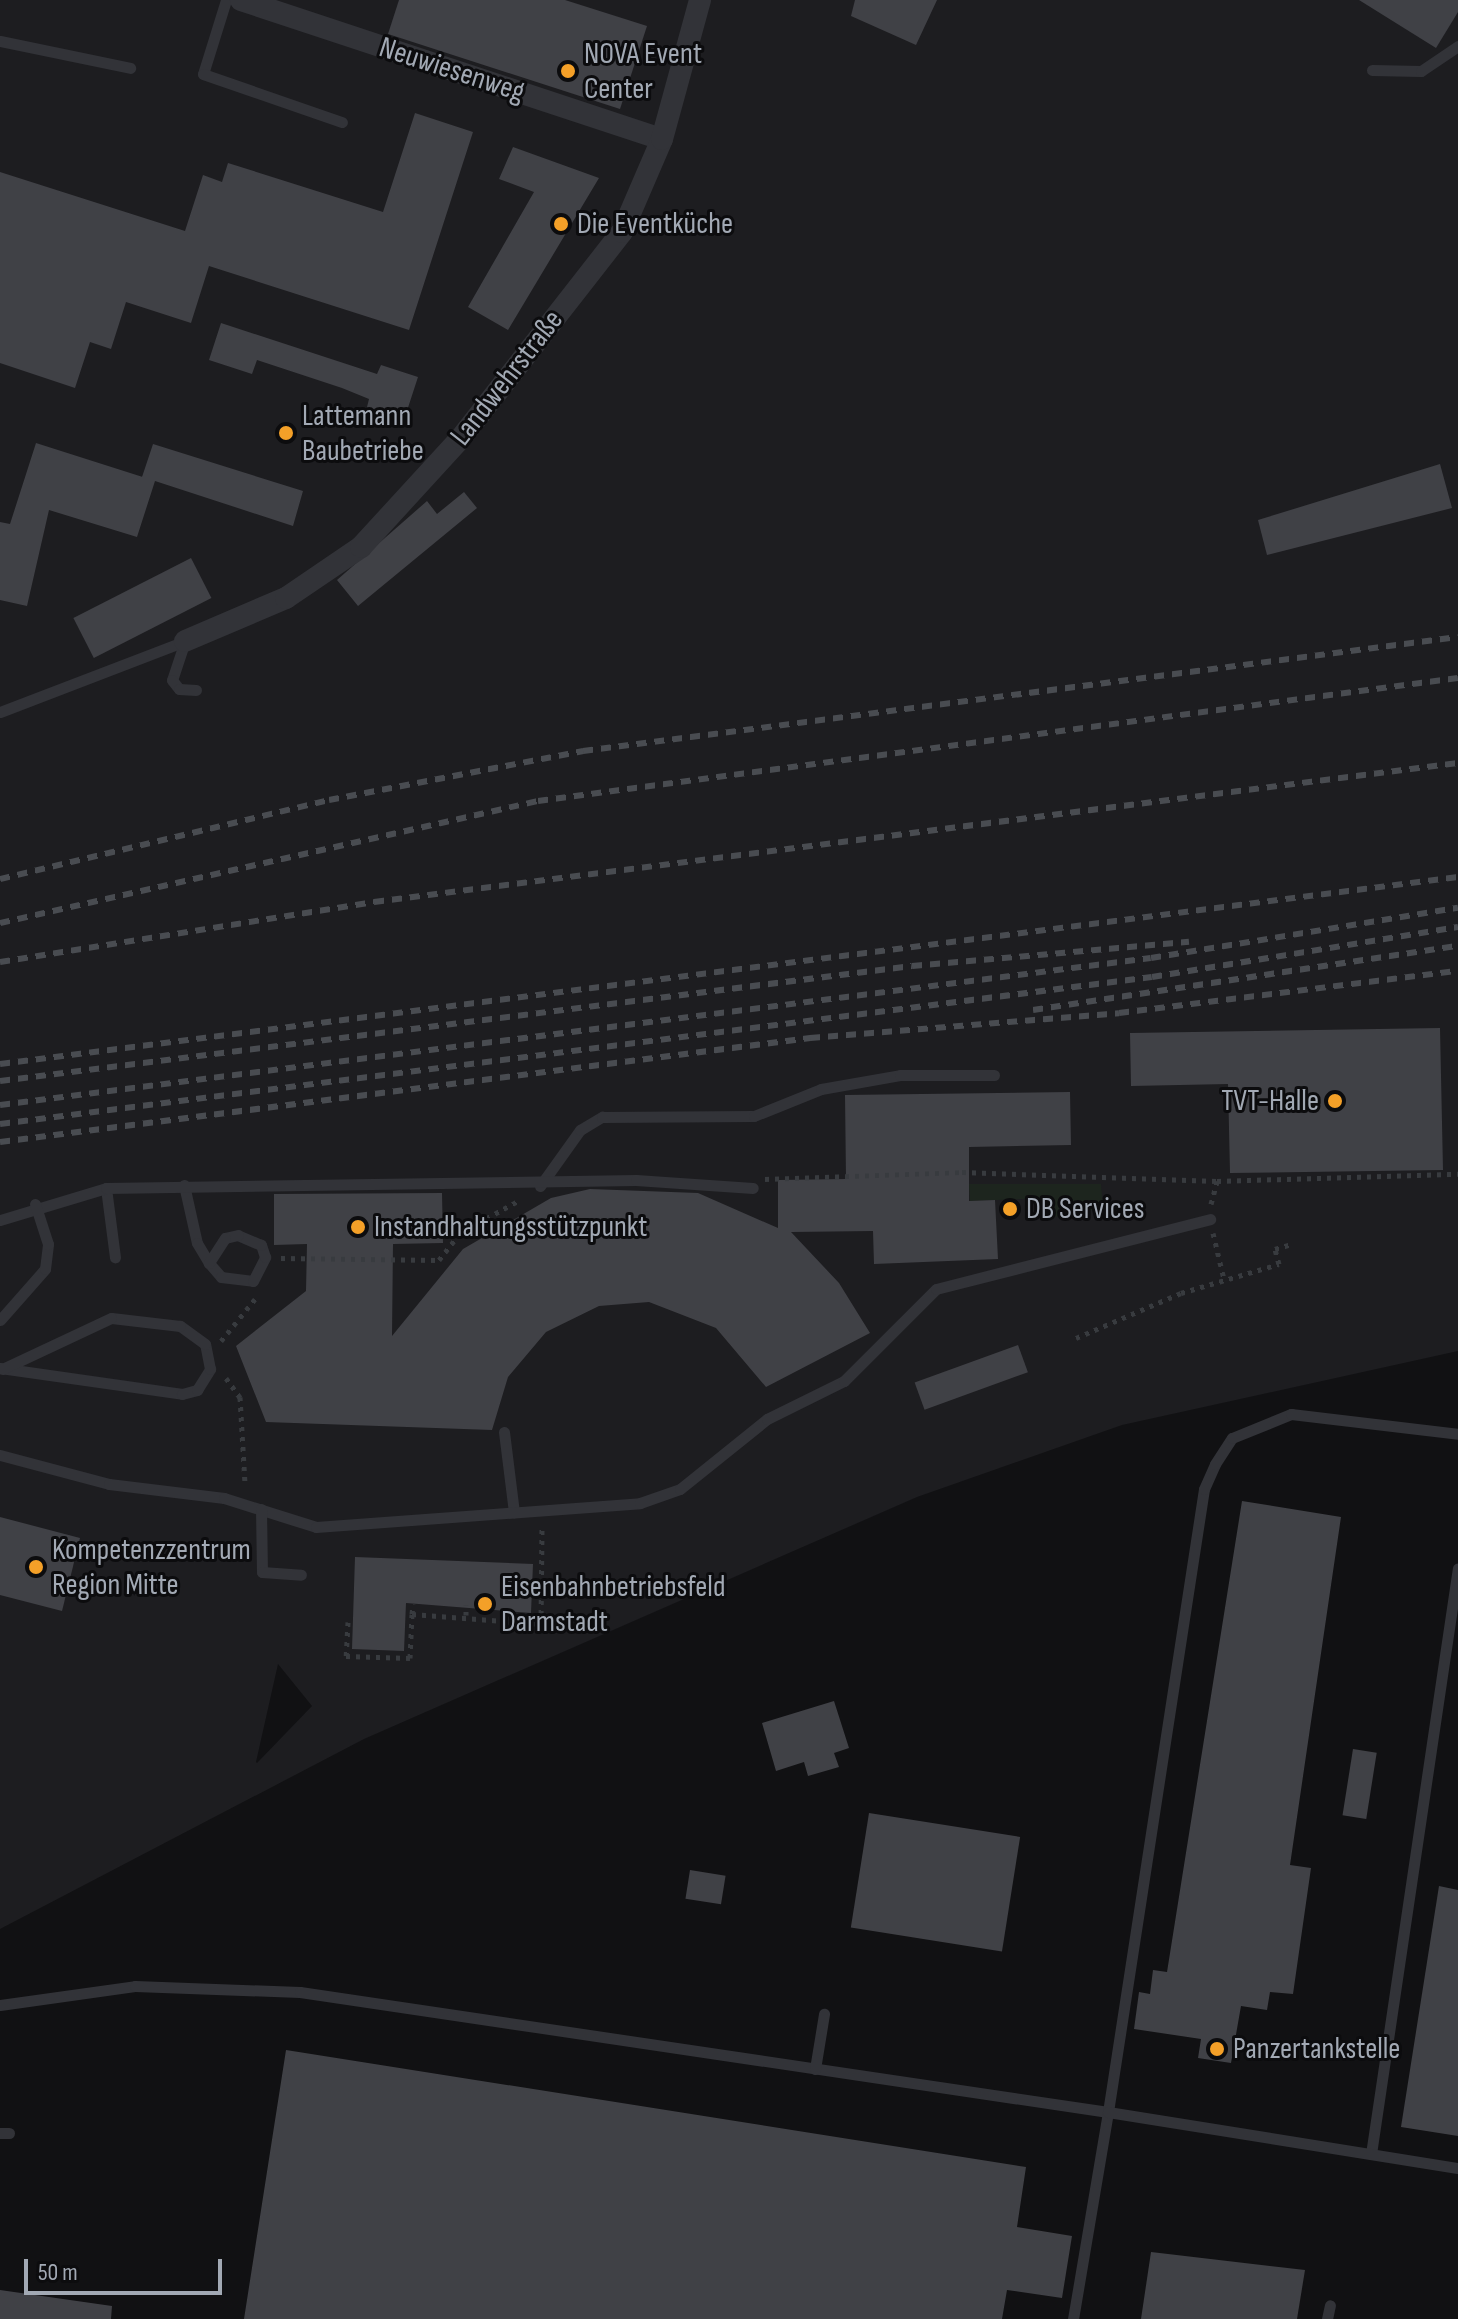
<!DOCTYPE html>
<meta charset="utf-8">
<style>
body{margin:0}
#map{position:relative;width:1458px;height:2319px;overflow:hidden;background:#111113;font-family:"Sofia Sans Condensed",sans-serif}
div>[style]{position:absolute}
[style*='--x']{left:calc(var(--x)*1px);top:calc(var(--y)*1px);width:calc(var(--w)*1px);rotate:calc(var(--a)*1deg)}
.built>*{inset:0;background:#1d1d20}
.green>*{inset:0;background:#1d251e}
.building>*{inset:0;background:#404146;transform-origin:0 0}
.path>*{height:5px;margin-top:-2.5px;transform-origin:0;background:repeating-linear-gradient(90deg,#383b3f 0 4px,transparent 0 10px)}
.lane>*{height:11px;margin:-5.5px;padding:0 5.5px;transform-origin:5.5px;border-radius:5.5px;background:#323338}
.street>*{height:22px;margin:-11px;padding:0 11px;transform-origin:11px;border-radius:11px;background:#323338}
.rail>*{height:6px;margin-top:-3px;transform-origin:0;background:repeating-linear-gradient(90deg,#494c51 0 10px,transparent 0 18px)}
.dots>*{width:22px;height:22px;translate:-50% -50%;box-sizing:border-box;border:4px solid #0c0c0e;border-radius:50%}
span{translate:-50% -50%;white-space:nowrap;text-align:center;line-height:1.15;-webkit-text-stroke:6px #0c0c0e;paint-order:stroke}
.poi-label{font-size:30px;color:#a2a9b4}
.left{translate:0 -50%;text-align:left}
.right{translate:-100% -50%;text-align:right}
.street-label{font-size:30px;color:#a2a9b4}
.scale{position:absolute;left:24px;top:2259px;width:198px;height:36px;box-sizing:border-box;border:4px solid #a2a9b4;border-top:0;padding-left:10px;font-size:24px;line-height:28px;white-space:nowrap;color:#a2a9b4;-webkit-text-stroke:6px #0c0c0e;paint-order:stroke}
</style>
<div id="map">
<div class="built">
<i style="clip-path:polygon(evenodd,0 0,1458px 0,1458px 1351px,1122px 1425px,917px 1497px,364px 1739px,0 1929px,0 0,278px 1664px,312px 1706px,257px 1763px,256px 1762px,278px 1664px)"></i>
</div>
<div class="green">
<i style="clip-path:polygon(969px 1184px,1101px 1184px,1103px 1208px,1050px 1218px,1049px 1198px,970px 1201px)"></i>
</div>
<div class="building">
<i style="clip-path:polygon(399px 0,565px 0,647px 26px,620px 109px,388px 34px)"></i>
<i style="clip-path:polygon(855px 0,937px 0,916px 45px,851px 16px)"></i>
<i style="clip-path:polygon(1359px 0,1458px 0,1458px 12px,1436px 48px)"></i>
<i style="clip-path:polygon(415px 113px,473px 132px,409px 330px,209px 266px,191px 323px,126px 302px,111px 349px,90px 342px,75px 388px,0 363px,0 172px,185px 231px,203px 175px,222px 182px,228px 163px,383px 212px)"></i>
<i style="clip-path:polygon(513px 147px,599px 178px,508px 330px,468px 307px,534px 192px,499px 179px)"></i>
<i style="clip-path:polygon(221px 323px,377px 374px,381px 365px,418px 377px,403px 423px,366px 411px,369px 399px,342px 388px,257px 360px,252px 374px,209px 360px)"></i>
<i style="clip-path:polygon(36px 443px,149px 479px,142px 477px,153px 444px,303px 491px,293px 526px,155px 481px,137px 537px,49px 510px,27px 606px,0 600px,0 522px,10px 524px)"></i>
<i style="clip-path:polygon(1440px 464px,1452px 508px,1267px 555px,1258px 520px)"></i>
<i style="clip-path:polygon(464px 492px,477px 508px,358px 606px,337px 580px,427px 501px,437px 514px)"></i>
<i style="left:191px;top:558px;width:45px;height:132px;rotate:63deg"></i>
<i style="clip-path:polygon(1440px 1028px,1443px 1170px,1230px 1173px,1228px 1084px,1131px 1086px,1130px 1033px)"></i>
<i style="clip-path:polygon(1070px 1092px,1071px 1145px,969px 1147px,969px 1201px,995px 1200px,998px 1259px,874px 1264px,873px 1231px,791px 1232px,839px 1283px,870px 1333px,766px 1387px,716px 1328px,649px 1302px,599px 1306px,546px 1332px,508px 1377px,492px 1430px,266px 1422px,236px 1346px,306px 1291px,307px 1244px,274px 1245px,274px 1194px,442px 1193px,443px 1243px,393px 1244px,392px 1336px,463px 1249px,551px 1198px,590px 1189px,698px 1193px,778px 1228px,778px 1180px,846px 1179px,845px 1095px)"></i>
<i style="left:1018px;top:1345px;width:29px;height:110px;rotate:70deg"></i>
<i style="clip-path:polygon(1242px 1501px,1341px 1517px,1290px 1865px,1311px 1868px,1293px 1994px,1270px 1992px,1267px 2010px,1241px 2006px,1231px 2063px,1198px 2058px,1201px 2039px,1134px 2029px,1139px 1992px,1150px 1994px,1153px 1970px,1167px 1972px)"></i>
<i style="clip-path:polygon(0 1517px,80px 1538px,62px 1611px,0 1595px)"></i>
<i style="clip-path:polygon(355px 1557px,533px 1564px,531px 1613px,406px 1603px,404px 1651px,352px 1649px)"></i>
<i style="clip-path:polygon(834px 1701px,849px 1748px,834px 1753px,839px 1767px,808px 1776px,804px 1762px,776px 1771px,762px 1723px)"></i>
<i style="left:1353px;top:1749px;width:24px;height:67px;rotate:9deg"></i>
<i style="left:869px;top:1813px;width:153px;height:116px;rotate:9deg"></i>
<i style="left:690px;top:1870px;width:36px;height:29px;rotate:9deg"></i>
<i style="clip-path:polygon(1439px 1886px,1458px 1890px,1458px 2136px,1401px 2127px)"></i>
<i style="clip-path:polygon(286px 2050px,1026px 2167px,1017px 2227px,1072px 2236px,1062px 2298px,1007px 2290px,1002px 2319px,244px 2319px)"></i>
<i style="clip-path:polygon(1151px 2252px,1305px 2270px,1297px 2319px,1141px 2319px)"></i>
<i style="clip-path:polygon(0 2290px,112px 2306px,111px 2319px,0 2319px)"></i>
</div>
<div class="path">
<i style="--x:765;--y:1179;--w:197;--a:-2"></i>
<i style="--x:962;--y:1172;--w:255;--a:2"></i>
<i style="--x:1217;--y:1181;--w:241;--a:-1.7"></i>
<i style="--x:1211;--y:1204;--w:24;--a:-75"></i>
<i style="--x:1213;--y:1233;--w:47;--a:76.6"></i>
<i style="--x:281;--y:1258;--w:158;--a:0.7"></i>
<i style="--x:439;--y:1260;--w:34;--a:-52"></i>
<i style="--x:460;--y:1233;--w:66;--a:-28.9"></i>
<i style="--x:1076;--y:1338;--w:114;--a:-23.2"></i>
<i style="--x:1181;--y:1293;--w:102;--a:-16.5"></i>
<i style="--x:1279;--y:1264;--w:16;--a:-105"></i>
<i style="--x:1275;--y:1249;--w:17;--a:-17"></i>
<i style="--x:221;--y:1341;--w:54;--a:-51"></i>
<i style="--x:226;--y:1378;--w:24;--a:54"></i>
<i style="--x:240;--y:1397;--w:88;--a:86.7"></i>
<i style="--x:412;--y:1614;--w:10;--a:-84"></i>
<i style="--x:466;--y:1615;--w:10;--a:-90"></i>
<i style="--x:348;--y:1622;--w:34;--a:93"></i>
<i style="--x:346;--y:1656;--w:64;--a:1.8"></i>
<i style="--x:410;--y:1658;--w:44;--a:-87.4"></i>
<i style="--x:412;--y:1614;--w:129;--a:4.4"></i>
<i style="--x:541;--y:1624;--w:98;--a:-89.4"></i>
</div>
<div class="lane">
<i style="--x:226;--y:0;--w:77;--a:107.3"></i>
<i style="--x:203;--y:74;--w:147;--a:19.1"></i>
<i style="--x:0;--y:41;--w:133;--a:11.7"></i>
<i style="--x:1372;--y:70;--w:49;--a:1.2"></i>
<i style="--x:1421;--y:71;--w:45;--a:-34"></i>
<i style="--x:185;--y:641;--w:41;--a:108.4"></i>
<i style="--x:172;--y:680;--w:11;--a:52"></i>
<i style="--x:179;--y:689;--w:17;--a:3"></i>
<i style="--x:0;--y:712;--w:198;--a:-21"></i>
<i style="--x:184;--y:1185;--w:59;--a:77.4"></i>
<i style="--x:197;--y:1243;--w:23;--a:59"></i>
<i style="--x:209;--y:1263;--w:18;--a:49"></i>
<i style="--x:221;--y:1277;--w:32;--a:7"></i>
<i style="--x:253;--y:1281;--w:27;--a:-63"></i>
<i style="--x:265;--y:1257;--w:13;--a:-108"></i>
<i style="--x:261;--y:1245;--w:25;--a:-157"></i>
<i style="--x:238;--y:1235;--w:13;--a:167"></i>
<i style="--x:225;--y:1238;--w:30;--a:123"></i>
<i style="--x:540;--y:1186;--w:69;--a:-54.5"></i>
<i style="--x:580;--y:1130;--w:26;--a:-31"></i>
<i style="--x:602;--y:1117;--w:152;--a:-0.4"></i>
<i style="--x:754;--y:1116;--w:72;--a:-21.9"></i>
<i style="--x:821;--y:1089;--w:80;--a:-10"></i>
<i style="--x:900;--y:1075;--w:94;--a:0"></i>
<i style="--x:106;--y:1188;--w:70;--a:82.6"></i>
<i style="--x:0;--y:1220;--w:111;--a:-16.8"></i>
<i style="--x:106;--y:1188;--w:530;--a:-0.86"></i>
<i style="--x:636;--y:1180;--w:117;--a:3.9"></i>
<i style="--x:0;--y:1320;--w:68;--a:-48.6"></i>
<i style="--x:45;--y:1269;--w:25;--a:-83"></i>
<i style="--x:48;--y:1244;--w:42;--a:-108"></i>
<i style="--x:0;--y:1368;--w:184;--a:8.1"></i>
<i style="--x:182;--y:1394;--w:16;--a:-15"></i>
<i style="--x:197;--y:1390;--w:25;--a:-58"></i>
<i style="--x:210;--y:1369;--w:25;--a:-101"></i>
<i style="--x:205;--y:1344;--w:31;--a:-144"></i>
<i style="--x:180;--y:1326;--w:69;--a:-173.4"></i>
<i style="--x:111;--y:1318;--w:120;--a:154.9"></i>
<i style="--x:504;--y:1432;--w:81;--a:82.9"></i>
<i style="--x:0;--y:1455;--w:113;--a:14.9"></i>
<i style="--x:109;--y:1484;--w:116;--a:6.9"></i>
<i style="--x:224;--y:1498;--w:96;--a:17.5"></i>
<i style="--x:316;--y:1527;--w:325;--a:-4.2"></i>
<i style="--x:640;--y:1503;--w:42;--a:-19.3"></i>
<i style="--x:680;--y:1489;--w:112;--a:-38.8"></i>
<i style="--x:767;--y:1419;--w:86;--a:-26.3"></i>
<i style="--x:844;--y:1381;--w:130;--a:-45"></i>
<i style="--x:936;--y:1289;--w:283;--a:-14.3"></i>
<i style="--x:261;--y:1509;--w:63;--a:89.1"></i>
<i style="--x:262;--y:1572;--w:39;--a:4"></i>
<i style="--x:0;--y:2005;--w:136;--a:-8"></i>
<i style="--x:135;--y:1986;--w:165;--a:2.1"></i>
<i style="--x:300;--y:1992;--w:817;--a:8.45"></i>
<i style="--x:1108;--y:2112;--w:630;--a:-81.24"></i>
<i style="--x:1204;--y:1489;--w:27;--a:-66"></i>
<i style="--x:1215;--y:1464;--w:31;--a:-57"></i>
<i style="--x:1232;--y:1438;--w:64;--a:-22.1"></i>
<i style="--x:1291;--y:1414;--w:168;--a:6.8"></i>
<i style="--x:815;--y:2069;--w:56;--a:-80.7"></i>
<i style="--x:0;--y:2133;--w:9;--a:0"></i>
<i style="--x:1371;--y:2154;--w:592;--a:-81.56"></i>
<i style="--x:1073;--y:2319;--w:210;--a:-80.4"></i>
<i style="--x:1108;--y:2112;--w:354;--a:9.1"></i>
<i style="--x:1327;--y:2319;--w:14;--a:-78"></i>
</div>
<div class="street">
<i style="--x:241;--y:0;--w:443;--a:18.3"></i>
<i style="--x:185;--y:641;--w:110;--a:-23.1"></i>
<i style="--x:286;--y:598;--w:91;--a:-34.2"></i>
<i style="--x:361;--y:547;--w:148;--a:-47.5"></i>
<i style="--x:461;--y:438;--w:261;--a:-52"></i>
<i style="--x:622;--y:232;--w:101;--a:-66.7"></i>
<i style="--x:662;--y:139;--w:144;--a:-74.7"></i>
</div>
<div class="rail">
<i style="--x:0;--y:879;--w:338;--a:-13.5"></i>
<i style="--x:329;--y:800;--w:259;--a:-10.9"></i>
<i style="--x:583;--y:751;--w:882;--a:-7.42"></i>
<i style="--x:0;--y:923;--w:552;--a:-12.78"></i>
<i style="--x:538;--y:801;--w:928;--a:-7.62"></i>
<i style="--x:0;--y:962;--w:379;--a:-9.1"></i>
<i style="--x:374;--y:902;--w:1093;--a:-7.31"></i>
<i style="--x:1033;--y:1010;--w:430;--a:-8.6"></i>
<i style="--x:0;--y:1064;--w:1470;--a:-7.31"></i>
<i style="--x:0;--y:1081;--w:919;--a:-7.19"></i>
<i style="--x:912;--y:966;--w:278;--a:-5"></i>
<i style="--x:0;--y:1105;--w:1160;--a:-7.28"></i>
<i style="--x:1151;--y:958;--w:311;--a:-9.3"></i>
<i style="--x:0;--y:1124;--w:1161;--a:-7.27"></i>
<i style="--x:1152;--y:977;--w:310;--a:-9.3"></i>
<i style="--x:0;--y:1142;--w:817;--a:-7.32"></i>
<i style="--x:810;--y:1038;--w:310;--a:-4.6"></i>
<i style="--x:1119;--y:1013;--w:342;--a:-7.1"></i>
</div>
<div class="dots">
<i style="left:568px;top:71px;background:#f4a028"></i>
<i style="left:561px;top:224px;background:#f4a028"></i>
<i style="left:286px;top:433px;background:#f4a028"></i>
<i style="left:1335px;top:1101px;background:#f4a028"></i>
<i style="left:1010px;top:1209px;background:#f4a028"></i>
<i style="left:358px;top:1227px;background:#f4a028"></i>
<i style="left:36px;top:1567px;background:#f4a028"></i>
<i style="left:485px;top:1604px;background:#f4a028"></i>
<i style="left:1217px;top:2049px;background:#f4a028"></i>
</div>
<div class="poi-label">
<span class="left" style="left:584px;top:71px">NOVA Event<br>Center</span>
<span class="left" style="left:577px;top:224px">Die Eventküche</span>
<span class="left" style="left:302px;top:433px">Lattemann<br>Baubetriebe</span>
<span class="right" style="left:1319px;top:1101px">TVT-Halle</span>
<span class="left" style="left:1026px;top:1209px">DB Services</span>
<span class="left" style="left:374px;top:1227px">Instandhaltungsstützpunkt</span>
<span class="left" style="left:52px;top:1567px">Kompetenzzentrum<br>Region Mitte</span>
<span class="left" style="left:501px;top:1604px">Eisenbahnbetriebsfeld<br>Darmstadt</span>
<span class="left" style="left:1233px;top:2049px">Panzertankstelle</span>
</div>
<div class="street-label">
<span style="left:452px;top:70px;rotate:18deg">Neuwiesenweg</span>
<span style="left:507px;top:378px;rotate:-52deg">Landwehrstraße</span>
</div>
<div class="scale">50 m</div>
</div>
